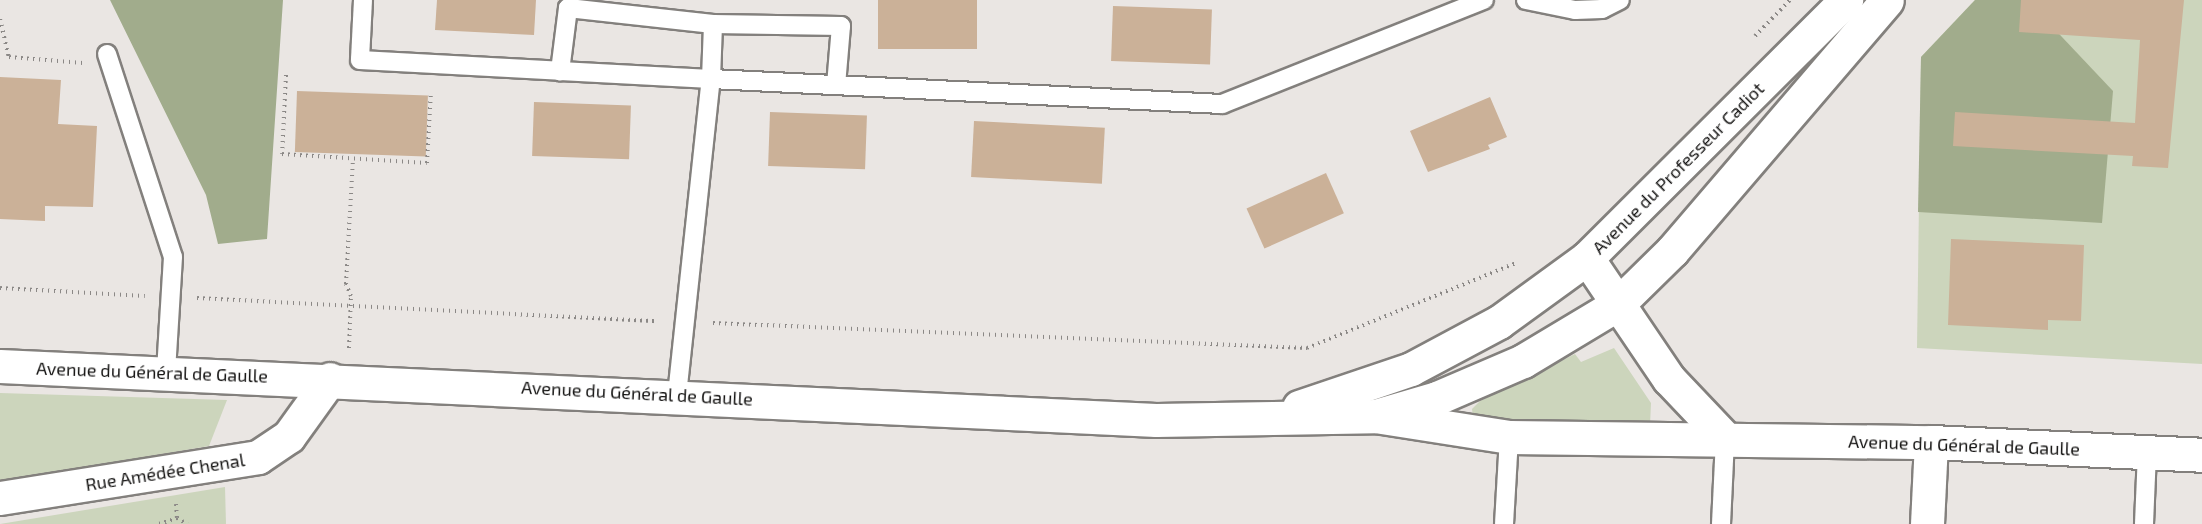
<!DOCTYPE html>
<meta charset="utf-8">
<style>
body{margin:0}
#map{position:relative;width:2202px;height:524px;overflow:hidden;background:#eae6e3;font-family:"Exo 2",sans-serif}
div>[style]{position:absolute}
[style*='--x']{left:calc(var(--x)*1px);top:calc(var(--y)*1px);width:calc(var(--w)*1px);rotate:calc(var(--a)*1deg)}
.green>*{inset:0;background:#ccd5bc}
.forest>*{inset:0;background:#a1ac8c}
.building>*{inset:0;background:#cbb198;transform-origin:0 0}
.path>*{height:4px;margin-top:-2px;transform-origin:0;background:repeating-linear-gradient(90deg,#8b8886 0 1.5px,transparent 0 6px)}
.roads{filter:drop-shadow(2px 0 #83807d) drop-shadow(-2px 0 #83807d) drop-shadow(0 2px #83807d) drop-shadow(0 -2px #83807d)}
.service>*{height:18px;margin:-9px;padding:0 9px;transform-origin:9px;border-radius:9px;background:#fff}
.minor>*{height:33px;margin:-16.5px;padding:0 16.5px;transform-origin:16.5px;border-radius:16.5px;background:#fff}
.tertiary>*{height:33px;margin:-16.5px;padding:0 16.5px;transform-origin:16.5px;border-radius:16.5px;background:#fff}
.primary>*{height:33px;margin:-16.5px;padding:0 16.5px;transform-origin:16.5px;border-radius:16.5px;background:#fff}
span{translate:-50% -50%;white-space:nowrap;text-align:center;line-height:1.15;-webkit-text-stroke:6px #fff;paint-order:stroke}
.street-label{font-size:18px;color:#141312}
</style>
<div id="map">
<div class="green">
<i style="clip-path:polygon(1975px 0,2202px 0,2202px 364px,1917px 348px,1921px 57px)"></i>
<i style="clip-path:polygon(1614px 348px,1651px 403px,1650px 426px,1483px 423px,1473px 417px,1472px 409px,1480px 401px,1575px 354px,1581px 362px)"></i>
<i style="clip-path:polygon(0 393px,227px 400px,209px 446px,0 482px)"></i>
<i style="clip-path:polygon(225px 487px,226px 524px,0 524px)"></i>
</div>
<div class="forest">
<i style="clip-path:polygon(110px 0,283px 0,267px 239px,218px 244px,206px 195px)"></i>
<i style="clip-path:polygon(1975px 0,2027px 0,2113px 91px,2102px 223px,1918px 212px,1921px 57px)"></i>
</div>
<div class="building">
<i style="clip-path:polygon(437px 0,536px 0,534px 35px,435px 30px)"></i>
<i style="left:878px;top:0;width:99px;height:49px"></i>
<i style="clip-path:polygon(2021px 0,2184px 0,2168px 168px,2132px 166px,2133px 156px,1953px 146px,1955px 112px,2135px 123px,2140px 40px,2019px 32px)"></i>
<i style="left:1113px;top:6px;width:99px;height:55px;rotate:2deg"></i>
<i style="clip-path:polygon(0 77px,61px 80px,58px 124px,97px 126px,93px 207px,45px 206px,45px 221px,0 219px)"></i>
<i style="left:297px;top:91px;width:131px;height:61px;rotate:2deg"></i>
<i style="clip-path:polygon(1490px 97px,1507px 137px,1488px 145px,1490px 149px,1428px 172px,1410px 131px)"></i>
<i style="left:534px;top:102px;width:97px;height:54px;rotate:2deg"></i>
<i style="left:770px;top:112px;width:97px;height:54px;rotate:2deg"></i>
<i style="left:974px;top:121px;width:131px;height:56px;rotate:3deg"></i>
<i style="left:1326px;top:173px;width:44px;height:87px;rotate:66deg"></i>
<i style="clip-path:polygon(1951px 239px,2084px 245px,2081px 321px,2048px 320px,2048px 330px,1948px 325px)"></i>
</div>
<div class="path">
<i style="--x:0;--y:19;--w:39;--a:77"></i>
<i style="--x:9;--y:57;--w:74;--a:4.6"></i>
<i style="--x:1755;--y:36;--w:50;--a:-45.8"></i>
<i style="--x:286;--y:75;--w:79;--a:92.9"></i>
<i style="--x:282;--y:154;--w:145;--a:3.6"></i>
<i style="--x:427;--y:163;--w:72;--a:-86.8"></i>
<i style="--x:0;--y:288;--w:145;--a:3.2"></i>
<i style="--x:197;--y:298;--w:461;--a:2.9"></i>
<i style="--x:713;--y:323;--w:595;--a:2.41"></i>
<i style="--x:1307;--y:348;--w:226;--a:-22.1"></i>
<i style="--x:349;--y:348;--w:52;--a:-87.8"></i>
<i style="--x:351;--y:296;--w:13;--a:-113"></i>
<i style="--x:346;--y:284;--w:126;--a:-86.8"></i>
<i style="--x:176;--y:504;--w:14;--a:86"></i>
<i style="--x:159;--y:524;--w:19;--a:-18"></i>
<i style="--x:177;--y:518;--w:12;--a:31"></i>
</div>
<div class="roads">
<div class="service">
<i style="--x:363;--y:0;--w:60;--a:92.9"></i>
<i style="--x:360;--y:60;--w:200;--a:3.1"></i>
<i style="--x:560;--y:71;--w:151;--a:3"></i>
<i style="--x:711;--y:79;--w:55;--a:-87.9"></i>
<i style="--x:713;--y:24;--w:146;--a:-173.7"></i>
<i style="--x:568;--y:8;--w:64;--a:97.2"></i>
<i style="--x:1526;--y:0;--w:50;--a:11.5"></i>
<i style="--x:1575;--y:10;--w:27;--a:-2"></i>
<i style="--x:1602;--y:9;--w:20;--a:-27"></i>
<i style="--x:713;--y:24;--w:128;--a:0.9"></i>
<i style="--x:841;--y:26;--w:59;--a:94.8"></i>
<i style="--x:107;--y:54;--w:213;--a:72"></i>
<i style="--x:173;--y:257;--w:115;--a:93.5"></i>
<i style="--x:677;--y:395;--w:318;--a:-83.9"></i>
<i style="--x:711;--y:79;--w:512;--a:2.8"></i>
<i style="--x:1222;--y:104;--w:282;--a:-21.7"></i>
<i style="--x:1504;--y:524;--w:87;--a:-86.7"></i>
<i style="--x:1721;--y:524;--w:86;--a:-87.3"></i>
<i style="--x:2144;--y:524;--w:72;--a:-87.6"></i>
</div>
<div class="minor">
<i style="--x:0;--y:498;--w:261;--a:-9"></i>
<i style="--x:258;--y:457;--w:37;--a:-34"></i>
<i style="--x:289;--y:436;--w:70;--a:-54.3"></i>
<i style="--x:1927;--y:524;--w:82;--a:-87.2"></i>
</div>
<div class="tertiary">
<i style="--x:1587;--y:258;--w:146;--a:55.9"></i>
<i style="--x:1669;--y:379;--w:81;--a:46.5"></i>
<i style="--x:1375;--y:416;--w:136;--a:8.9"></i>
<i style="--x:1509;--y:437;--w:422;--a:0.7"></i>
<i style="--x:1931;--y:442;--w:271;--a:2.7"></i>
</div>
<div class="primary">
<i style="--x:0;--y:366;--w:1157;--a:2.67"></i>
<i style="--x:1156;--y:420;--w:219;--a:-1"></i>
<i style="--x:1375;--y:416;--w:65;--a:-16.2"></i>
<i style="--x:1437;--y:398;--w:94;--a:-23.3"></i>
<i style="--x:1523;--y:361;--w:111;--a:-31"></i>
<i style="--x:1618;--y:304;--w:76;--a:-44.5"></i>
<i style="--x:1672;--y:251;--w:330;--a:-49.4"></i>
<i style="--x:1299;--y:407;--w:118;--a:-18.7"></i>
<i style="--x:1411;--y:369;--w:100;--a:-28.1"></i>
<i style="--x:1499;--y:322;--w:109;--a:-36"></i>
<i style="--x:1587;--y:258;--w:366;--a:-44.9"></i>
</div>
</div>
<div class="street-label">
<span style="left:1678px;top:168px;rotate:-45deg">Avenue du Professeur Cadiot</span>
<span style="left:152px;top:372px;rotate:2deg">Avenue du Général de Gaulle</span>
<span style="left:637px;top:393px;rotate:3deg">Avenue du Général de Gaulle</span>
<span style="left:1964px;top:445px;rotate:2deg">Avenue du Général de Gaulle</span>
<span style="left:165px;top:472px;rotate:-9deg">Rue Amédée Chenal</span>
</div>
</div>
